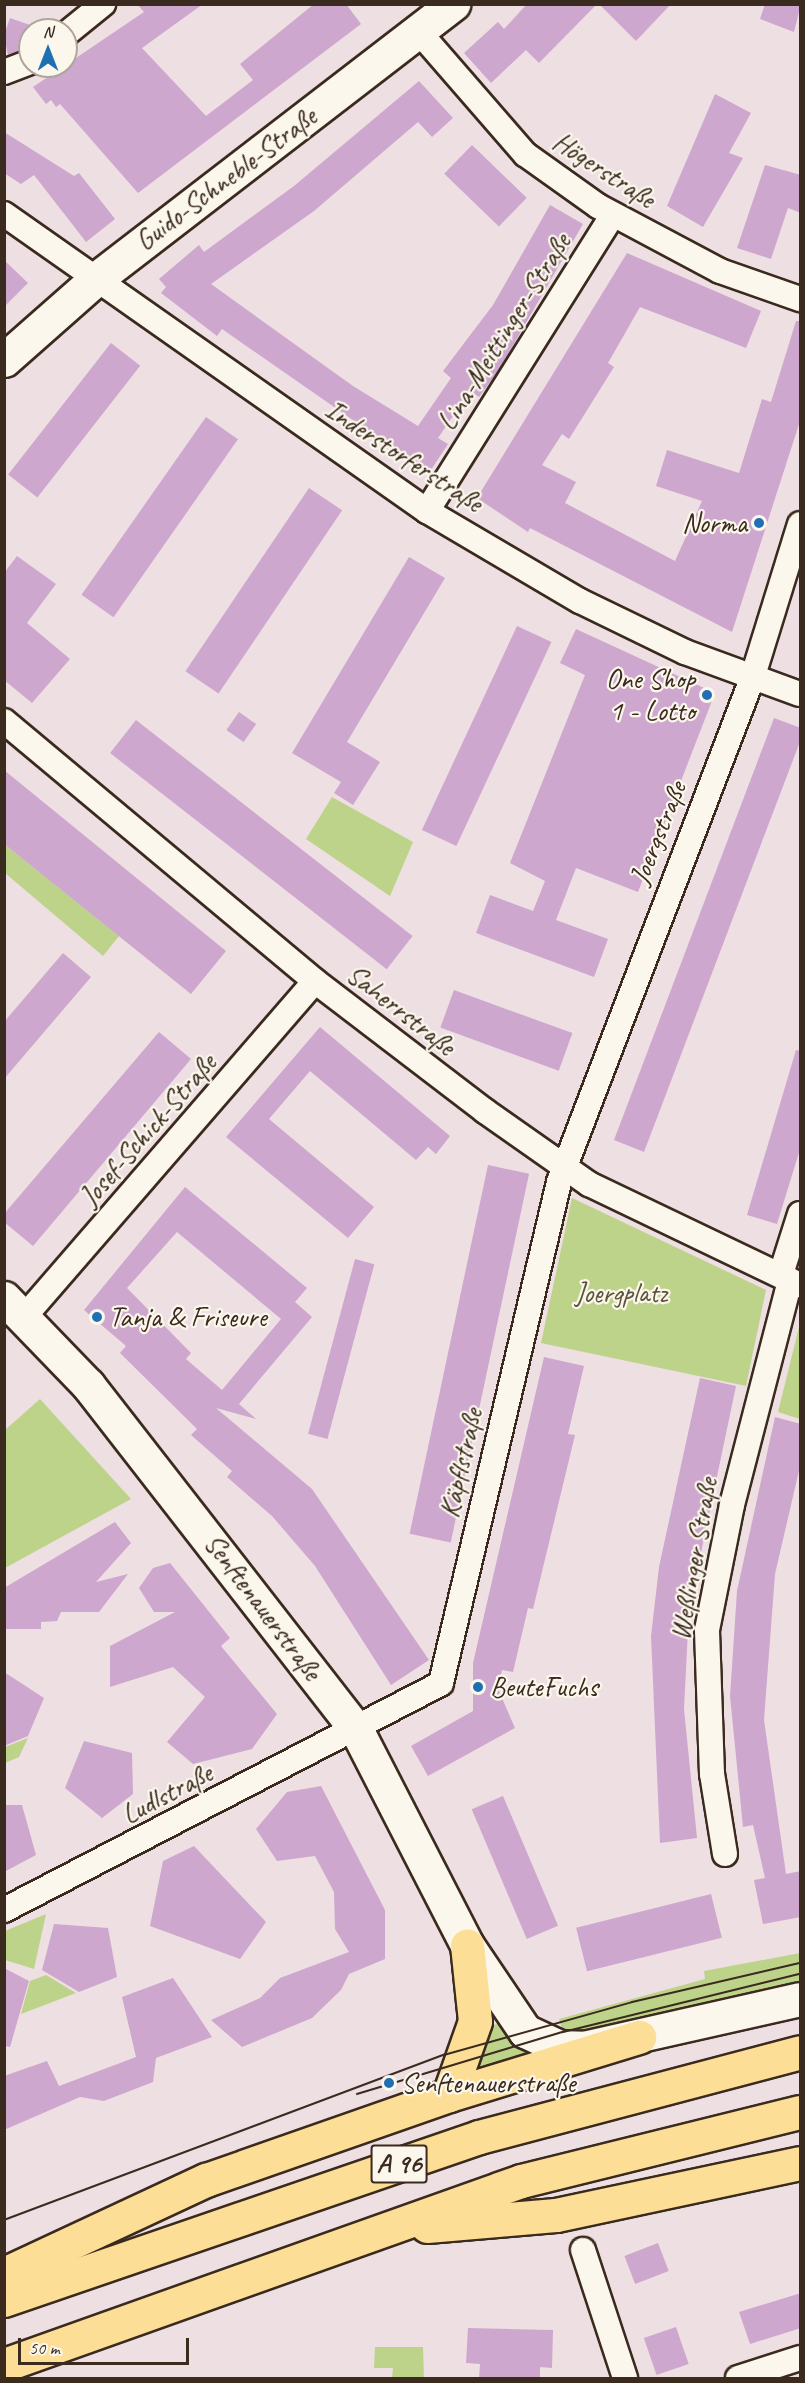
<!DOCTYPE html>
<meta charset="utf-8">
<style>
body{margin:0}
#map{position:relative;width:805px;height:2383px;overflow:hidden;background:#eedfe3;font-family:Caveat,sans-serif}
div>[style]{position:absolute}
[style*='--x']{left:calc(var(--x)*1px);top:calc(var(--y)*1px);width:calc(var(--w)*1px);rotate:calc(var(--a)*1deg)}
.green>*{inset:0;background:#bdd38a}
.building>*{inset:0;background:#cea7ce;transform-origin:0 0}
.roads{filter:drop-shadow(2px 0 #3b2a1e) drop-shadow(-2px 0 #3b2a1e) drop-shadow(0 2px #3b2a1e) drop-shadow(0 -2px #3b2a1e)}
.street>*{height:24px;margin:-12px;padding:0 12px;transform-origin:12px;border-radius:12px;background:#fbf7ec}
.secondary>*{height:33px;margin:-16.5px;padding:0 16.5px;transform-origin:16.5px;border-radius:16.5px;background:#fbf7ec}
.highway>*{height:33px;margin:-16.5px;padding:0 16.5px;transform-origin:16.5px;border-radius:16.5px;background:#fcde96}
.tram>*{height:1.5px;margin:-0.75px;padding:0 0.75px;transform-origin:0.75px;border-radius:0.75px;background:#3b2a1e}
.dots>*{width:16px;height:16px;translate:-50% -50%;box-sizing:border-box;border:3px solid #fbf7ec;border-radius:50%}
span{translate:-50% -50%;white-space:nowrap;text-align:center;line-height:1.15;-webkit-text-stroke:4.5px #fbf7ec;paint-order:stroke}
.shield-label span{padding:2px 4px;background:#fbf7ec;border:2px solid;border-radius:4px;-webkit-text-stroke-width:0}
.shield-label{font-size:27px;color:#3b2a1e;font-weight:700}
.street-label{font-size:28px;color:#3b2a1e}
.poi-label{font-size:28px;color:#3b2a1e}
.right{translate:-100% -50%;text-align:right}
.left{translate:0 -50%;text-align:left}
.park-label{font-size:28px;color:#5c5439}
.frame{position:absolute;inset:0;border:6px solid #3b2a1e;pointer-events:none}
.north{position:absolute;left:18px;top:18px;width:60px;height:60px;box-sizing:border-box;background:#fbf7ec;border:2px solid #aea59a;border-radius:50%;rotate:0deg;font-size:16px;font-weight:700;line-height:24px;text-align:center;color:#3b2a1e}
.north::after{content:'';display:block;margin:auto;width:21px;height:27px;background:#1f6fb2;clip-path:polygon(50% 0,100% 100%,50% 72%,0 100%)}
.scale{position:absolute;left:18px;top:2338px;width:171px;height:27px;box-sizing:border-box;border:3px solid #3b2a1e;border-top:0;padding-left:8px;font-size:18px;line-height:21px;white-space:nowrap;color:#3b2a1e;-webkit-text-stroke:4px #fbf7ec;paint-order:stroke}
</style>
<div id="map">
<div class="green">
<i style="clip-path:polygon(332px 797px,413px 842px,390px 896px,306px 839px)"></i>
<i style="clip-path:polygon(4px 844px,119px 936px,103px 956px,5px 873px)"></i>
<i style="clip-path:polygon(572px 1198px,766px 1290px,746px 1386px,541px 1343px)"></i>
<i style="clip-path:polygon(800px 1323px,800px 1419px,778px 1412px)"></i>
<i style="clip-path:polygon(40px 1399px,131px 1499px,5px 1568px,5px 1430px)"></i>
<i style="clip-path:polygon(28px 1738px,19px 1757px,5px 1763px,5px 1747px)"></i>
<i style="clip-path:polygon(46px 1914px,34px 1969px,5px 1960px,5px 1931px)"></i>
<i style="clip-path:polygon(800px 1953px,800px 1985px,565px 2038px,559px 2019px,705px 1979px,704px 1971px)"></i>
<i style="clip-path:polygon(46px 1975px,76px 1993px,21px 2014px,30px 1981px)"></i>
<i style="clip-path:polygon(507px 2021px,537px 2055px,470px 2076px,480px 2029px)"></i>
<i style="clip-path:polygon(375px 2347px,423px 2347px,424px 2378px,392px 2378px,393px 2368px,374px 2368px)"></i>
</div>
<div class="building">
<i style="clip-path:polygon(137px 4px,203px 4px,142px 48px,206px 116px,253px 80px,240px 64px,314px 4px,346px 4px,361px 24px,138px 193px,60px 104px,56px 107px,51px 100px,46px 104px,33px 87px,144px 12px)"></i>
<i style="clip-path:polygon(527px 4px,597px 4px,539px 63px,526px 50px,491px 83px,464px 53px,498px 22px,504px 29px)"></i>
<i style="clip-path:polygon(599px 4px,671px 4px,636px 41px)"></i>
<i style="clip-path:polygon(765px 4px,801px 4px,794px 32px,760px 19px)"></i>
<i style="clip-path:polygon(10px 18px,30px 25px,30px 48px,8px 55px,4px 35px)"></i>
<i style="clip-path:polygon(419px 81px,453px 118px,432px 137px,418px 122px,314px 211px,211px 284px,353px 386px,418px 426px,451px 378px,443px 371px,493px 305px,550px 205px,583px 224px,497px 373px,479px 397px,470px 391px,438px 438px,448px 444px,429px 473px,222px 329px,217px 336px,161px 293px,166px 287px,159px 279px,199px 245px,204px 252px,294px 186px)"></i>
<i style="clip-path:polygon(715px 94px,751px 113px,729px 153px,743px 158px,703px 227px,667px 206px)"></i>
<i style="clip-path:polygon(4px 132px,74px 176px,79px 173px,115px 219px,86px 242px,34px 175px,21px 184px,4px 173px)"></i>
<i style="left:472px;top:145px;width:76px;height:40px;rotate:44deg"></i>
<i style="clip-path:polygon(765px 165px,801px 175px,801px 213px,788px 208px,771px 259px,737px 248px)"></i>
<i style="clip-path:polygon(627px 253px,761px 311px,746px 348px,640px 307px,608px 363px,614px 367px,569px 439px,562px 434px,542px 465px,576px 482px,565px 503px,675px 561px,702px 501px,656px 486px,667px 450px,739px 473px,762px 399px,771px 402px,796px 321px,801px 321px,801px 418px,732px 632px,530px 528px,528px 532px,477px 498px)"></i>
<i style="clip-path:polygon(4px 260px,28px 283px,4px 307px)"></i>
<i style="left:111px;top:343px;width:37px;height:167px;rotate:38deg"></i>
<i style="left:206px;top:417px;width:39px;height:217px;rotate:35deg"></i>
<i style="left:309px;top:488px;width:40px;height:221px;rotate:34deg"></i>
<i style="clip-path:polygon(17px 556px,56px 584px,27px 623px,70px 659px,32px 703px,4px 680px,4px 573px)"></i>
<i style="clip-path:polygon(409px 557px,445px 578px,347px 742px,380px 762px,353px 805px,334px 793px,341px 782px,292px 753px)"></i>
<i style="left:517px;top:626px;width:38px;height:225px;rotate:25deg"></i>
<i style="clip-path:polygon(576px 629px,715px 693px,638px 892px,576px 868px,556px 920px,608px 939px,594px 977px,476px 933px,490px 895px,533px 911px,545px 881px,510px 863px,585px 675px,560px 663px)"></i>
<i style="left:239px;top:712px;width:21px;height:22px;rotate:35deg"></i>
<i style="clip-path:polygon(774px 718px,801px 728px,801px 739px,644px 1152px,614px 1140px)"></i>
<i style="left:136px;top:720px;width:351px;height:42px;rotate:38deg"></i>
<i style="clip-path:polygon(4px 770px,226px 951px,191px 994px,4px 844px)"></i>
<i style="clip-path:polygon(63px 953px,91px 977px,4px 1079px,4px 1022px)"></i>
<i style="left:454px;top:990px;width:126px;height:40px;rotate:20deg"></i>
<i style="clip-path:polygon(320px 1027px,450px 1136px,436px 1154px,428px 1147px,416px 1160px,310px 1071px,269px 1119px,374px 1207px,348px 1238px,226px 1137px)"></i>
<i style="clip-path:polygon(159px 1032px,191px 1059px,33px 1246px,4px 1222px,4px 1214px)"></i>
<i style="clip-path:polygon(796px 1050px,801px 1051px,801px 1146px,777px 1224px,747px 1215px)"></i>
<i style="left:488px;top:1165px;width:42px;height:377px;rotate:12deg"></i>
<i style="clip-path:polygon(evenodd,185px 1187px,307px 1288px,295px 1302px,312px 1317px,239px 1404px,256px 1419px,216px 1408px,312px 1489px,429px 1660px,391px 1685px,315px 1566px,272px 1516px,227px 1477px,232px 1471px,191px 1435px,197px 1429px,120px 1353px,126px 1346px,84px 1310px,185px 1187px,177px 1232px,281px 1319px,222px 1390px,186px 1359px,191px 1353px,127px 1288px,177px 1232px)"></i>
<i style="left:355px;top:1259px;width:20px;height:181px;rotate:15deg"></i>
<i style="clip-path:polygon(544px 1357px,584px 1366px,568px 1434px,575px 1435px,533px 1609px,528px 1608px,513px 1672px,502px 1670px,498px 1689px,515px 1728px,428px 1776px,411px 1746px,473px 1711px,473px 1663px)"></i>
<i style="clip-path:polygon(700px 1378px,736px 1386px,689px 1610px,684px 1709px,697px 1838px,660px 1843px,651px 1636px,659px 1567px)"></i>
<i style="clip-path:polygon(775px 1417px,801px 1424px,801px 1462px,775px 1574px,764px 1720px,786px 1874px,801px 1871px,801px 1917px,763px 1924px,754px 1880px,765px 1878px,753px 1825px,743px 1827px,730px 1696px,737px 1591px)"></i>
<i style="clip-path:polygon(115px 1522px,131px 1543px,96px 1582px,128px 1574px,99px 1612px,61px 1612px,57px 1621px,41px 1622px,41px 1629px,4px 1629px,4px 1588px)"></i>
<i style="clip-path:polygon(170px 1563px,230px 1638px,221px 1646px,277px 1714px,252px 1749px,193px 1764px,167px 1742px,205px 1697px,173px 1667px,110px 1687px,110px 1646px,175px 1612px,154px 1612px,139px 1588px,153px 1568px)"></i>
<i style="clip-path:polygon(4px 1672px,44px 1698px,28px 1736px,4px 1746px)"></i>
<i style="clip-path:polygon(84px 1741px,132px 1753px,133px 1794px,102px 1818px,65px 1788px)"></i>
<i style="clip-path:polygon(321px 1786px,385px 1910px,385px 1959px,349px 1974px,341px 1990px,312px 2018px,242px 2047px,211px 2020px,260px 1998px,280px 1978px,349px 1952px,335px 1929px,334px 1892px,315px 1856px,277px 1861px,256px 1829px,287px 1792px)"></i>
<i style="left:503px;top:1796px;width:141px;height:34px;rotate:67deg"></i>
<i style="clip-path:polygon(4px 1805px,22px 1805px,36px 1855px,4px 1872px)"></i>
<i style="clip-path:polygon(194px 1846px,266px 1922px,240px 1959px,150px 1926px,163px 1861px)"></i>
<i style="left:711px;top:1894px;width:45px;height:139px;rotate:76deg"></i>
<i style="clip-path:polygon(54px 1924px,108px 1928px,117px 1977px,79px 1992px,42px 1970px)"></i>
<i style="clip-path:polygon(4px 1968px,29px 1981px,10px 2047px,4px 2046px)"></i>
<i style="clip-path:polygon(173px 1978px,212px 2037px,156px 2058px,153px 2082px,104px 2101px,80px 2097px,4px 2130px,4px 2076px,47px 2061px,59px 2086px,136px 2057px,122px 1997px)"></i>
<i style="left:658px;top:2243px;width:30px;height:36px;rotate:69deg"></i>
<i style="clip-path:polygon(801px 2293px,801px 2328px,750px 2344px,739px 2312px)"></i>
<i style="left:676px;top:2327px;width:39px;height:34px;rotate:71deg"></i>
<i style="clip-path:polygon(468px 2328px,553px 2330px,552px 2368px,540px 2367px,540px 2379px,479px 2379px,480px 2364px,466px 2363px)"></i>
</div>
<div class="roads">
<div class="street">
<i style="--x:419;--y:32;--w:162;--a:49"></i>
<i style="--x:525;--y:154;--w:90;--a:35.5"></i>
<i style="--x:598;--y:206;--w:138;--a:28"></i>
<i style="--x:720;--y:271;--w:85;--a:19.3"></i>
<i style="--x:66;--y:34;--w:48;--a:-39"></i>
<i style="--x:4;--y:72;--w:28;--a:-21"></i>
<i style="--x:4;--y:214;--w:517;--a:35.07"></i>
<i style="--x:427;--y:511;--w:178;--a:30.5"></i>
<i style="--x:580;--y:601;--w:117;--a:25.9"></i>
<i style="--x:685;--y:652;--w:122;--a:20.1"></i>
<i style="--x:427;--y:511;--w:348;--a:-57.9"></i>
<i style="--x:4;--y:721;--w:405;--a:39.9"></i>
<i style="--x:315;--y:981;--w:214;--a:37.4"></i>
<i style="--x:485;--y:1111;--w:127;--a:35.1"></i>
<i style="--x:589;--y:1184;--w:234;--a:25.6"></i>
<i style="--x:781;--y:1274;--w:63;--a:-72.4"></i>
<i style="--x:24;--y:1317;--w:444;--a:-49.1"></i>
<i style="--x:725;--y:1854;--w:81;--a:-99.2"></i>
<i style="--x:712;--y:1774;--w:144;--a:-92"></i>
<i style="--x:707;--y:1630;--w:127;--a:-78.7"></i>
<i style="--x:732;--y:1505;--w:232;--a:-75.5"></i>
<i style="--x:4;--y:1910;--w:492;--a:-27.4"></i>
<i style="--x:441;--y:1683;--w:515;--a:-76.75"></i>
<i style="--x:559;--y:1182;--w:539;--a:-69.01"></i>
<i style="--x:752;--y:679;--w:162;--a:-72.8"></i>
<i style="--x:583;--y:2250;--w:135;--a:71.8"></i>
<i style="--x:738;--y:2378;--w:65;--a:-17.9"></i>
</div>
<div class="secondary">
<i style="--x:4;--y:360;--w:123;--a:-41.4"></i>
<i style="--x:96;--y:279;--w:451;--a:-37.6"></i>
<i style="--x:4;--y:1298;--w:121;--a:46"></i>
<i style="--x:88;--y:1385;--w:436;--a:52.1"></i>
<i style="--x:356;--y:1729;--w:243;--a:62.8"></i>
<i style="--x:467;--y:1945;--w:104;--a:56"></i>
<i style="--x:525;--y:2031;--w:38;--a:25"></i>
<i style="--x:559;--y:2047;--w:24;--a:2"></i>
<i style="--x:583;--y:2048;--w:222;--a:-12.7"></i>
</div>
<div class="highway">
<i style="--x:449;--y:2095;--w:78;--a:-70.6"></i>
<i style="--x:475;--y:2021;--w:76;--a:-96"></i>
<i style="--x:427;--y:2226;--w:129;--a:-4.9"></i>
<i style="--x:556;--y:2215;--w:249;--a:-12"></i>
<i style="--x:4;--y:2274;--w:223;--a:-25"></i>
<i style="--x:206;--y:2180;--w:257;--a:-19.3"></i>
<i style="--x:449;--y:2095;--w:199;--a:-17"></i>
<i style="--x:4;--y:2300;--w:502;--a:-18.94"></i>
<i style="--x:479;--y:2137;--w:332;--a:-14.8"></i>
<i style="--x:4;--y:2365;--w:549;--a:-19.59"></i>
<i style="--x:521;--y:2181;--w:287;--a:-13.9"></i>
</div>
</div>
<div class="tram">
<i style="--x:357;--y:2094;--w:215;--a:-16.8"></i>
<i style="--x:563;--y:2032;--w:244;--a:-13.8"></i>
<i style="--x:4;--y:2220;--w:470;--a:-20.6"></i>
<i style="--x:444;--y:2055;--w:195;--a:-15.7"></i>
<i style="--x:632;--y:2002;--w:172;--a:-13.1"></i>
</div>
<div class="dots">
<i style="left:759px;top:523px;background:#1f6fb2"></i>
<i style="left:707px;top:695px;background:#1f6fb2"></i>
<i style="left:97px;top:1317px;background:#1f6fb2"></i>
<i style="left:478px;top:1687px;background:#1f6fb2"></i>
<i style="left:389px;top:2083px;background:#1f6fb2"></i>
</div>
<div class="shield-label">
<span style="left:399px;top:2164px">A 96</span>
</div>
<div class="street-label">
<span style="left:604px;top:170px;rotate:33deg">Högerstraße</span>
<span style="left:226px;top:179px;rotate:-37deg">Guido-Schneble-Straße</span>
<span style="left:504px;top:332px;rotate:-58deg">Lina-Meittinger-Straße</span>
<span style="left:404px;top:456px;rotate:33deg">Inderstorferstraße</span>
<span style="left:658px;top:833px;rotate:-68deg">Joergstraße</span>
<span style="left:401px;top:1010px;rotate:38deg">Saherrstraße</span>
<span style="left:148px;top:1130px;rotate:-49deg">Josef-Schick-Straße</span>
<span style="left:461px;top:1463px;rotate:-77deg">Käpflstraße</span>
<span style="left:694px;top:1559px;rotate:-80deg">Weßlinger Straße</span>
<span style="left:263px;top:1607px;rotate:53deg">Senftenauerstraße</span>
<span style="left:167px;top:1794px;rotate:-28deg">Ludlstraße</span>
</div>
<div class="poi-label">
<span class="right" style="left:747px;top:523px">Norma</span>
<span class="right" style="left:695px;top:695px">One Shop<br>1 - Lotto</span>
<span class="left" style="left:109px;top:1317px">Tanja &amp; Friseure</span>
<span class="left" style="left:490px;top:1687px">BeuteFuchs</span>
<span class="left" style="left:401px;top:2083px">Senftenauerstraße</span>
</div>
<div class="park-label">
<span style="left:621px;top:1293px">Joergplatz</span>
</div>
<div class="frame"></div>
<div class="north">N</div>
<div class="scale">50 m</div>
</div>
